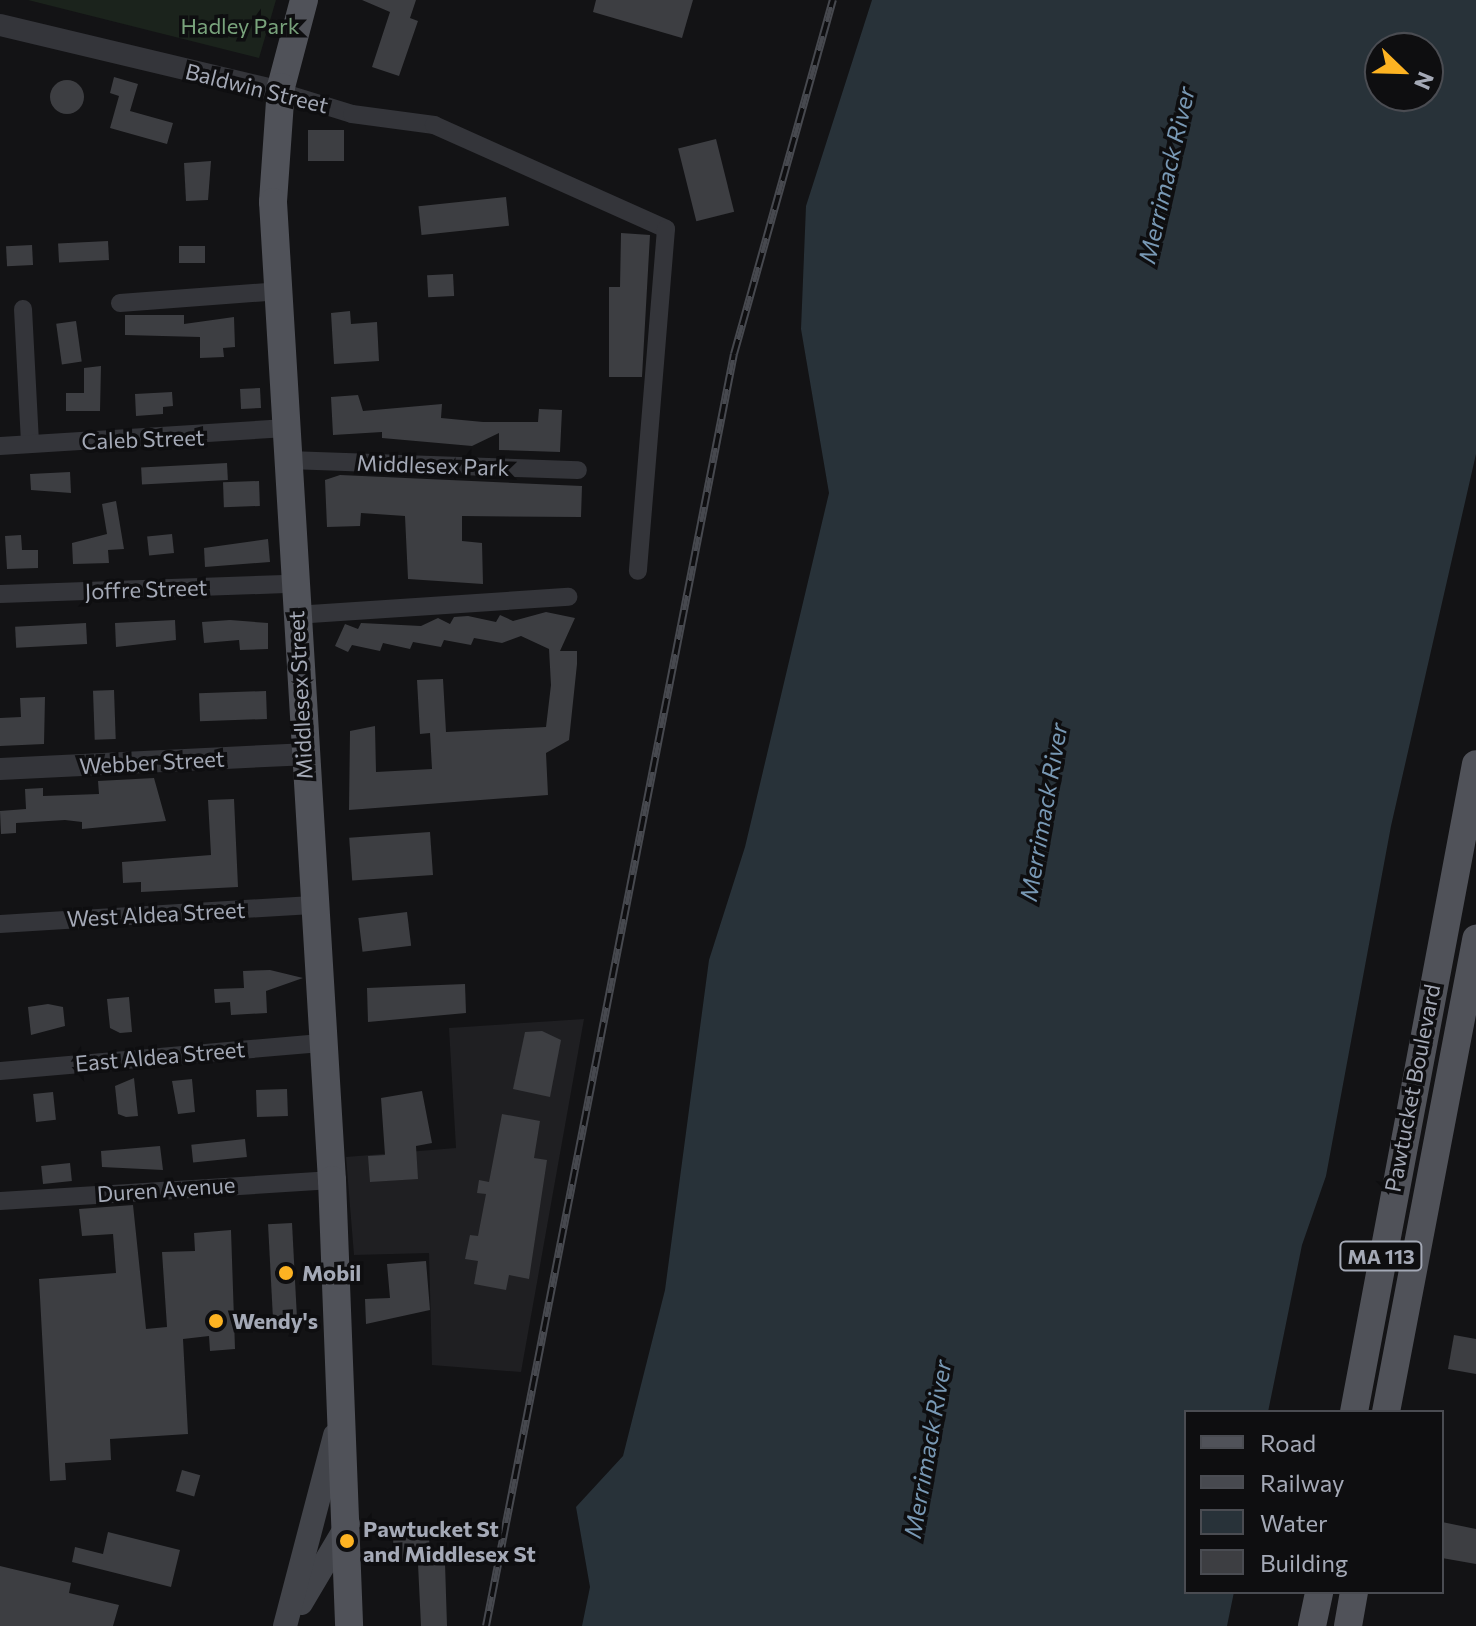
<!DOCTYPE html>
<style>
body{margin:0}
#map{position:relative;width:1476px;height:1626px;overflow:hidden;background:#131315;font-family:Commissioner,sans-serif}
div>[style]{position:absolute}
[style*='--x']{left:calc(var(--x)*1px);top:calc(var(--y)*1px);width:calc(var(--w)*1px);rotate:calc(var(--a)*1deg)}
.built>*{inset:0;background:#1f1f22}
.green>*{inset:0;background:#1b231c}
.water>*{inset:0;background:#283239}
.building>*{inset:0;background:#3d3e42;transform-origin:0 0}
.round{border-radius:50%}
.minor>*{height:18px;margin:-9px;padding:0 9px;transform-origin:9px;border-radius:9px;background:#34353a}
.tertiary>*{height:22px;margin:-11px;padding:0 11px;transform-origin:11px;border-radius:11px;background:#34353a}
.secondary>*{height:24px;margin:-12px;padding:0 12px;transform-origin:12px;border-radius:12px;background:#42444a}
.primary>*{height:28px;margin:-14px;padding:0 14px;transform-origin:14px;border-radius:14px;background:#505259}
.rail>*{height:8px;margin-top:-4px;transform-origin:0;background:repeating-linear-gradient(90deg,#0e0e10 0 15px,#47494f 0 30px);box-sizing:border-box;border-block:2px solid #47494f}
.dots>*{width:22px;height:22px;translate:-50% -50%;box-sizing:border-box;border:4px solid #0e0e10;border-radius:50%}
span{translate:-50% -50%;white-space:nowrap;text-align:center;line-height:1.15;-webkit-text-stroke:7px #0e0e10;paint-order:stroke}
.shield-label span{padding:2px 6px;background:#0e0e10;border:2px solid;border-radius:6px;-webkit-text-stroke-width:0}
.shield-label{font-size:20px;color:#a4a9b6;font-weight:700}
.park-label{font-size:22px;color:#79a37c}
.street-label{font-size:22px;color:#a4a9b6}
.poi-label{font-size:22px;color:#a4a9b6;font-weight:700}
.left{translate:0 -50%;text-align:left}
.water-label{font-size:24px;color:#7898b4;font-style:italic}
.legend{position:absolute;left:1184px;top:1410px;width:260px;height:184px;box-sizing:border-box;background:#0e0e10;border:2px solid #4a4c52;margin:0;padding:10px 14px;list-style:none;font-size:24px;color:#a4a9b6}
.legend li{display:flex;align-items:center;gap:16px;height:40px}
.legend b{width:40px;border:2px solid #4a4c52}
.north{position:absolute;left:1364px;top:32px;width:80px;height:80px;box-sizing:border-box;background:#0e0e10;border:2px solid #4a4c52;border-radius:50%;rotate:113deg;font-size:22px;font-weight:700;line-height:32px;text-align:center;color:#a4a9b6}
.north::after{content:'';display:block;margin:auto;width:28px;height:36px;background:#fdb322;clip-path:polygon(50% 0,100% 100%,50% 72%,0 100%)}
</style>
<div id="map">
<div class="built">
<i style="clip-path:polygon(584px 1019px,521px 1372px,432px 1365px,429px 1253px,354px 1255px,346px 1157px,456px 1148px,449px 1028px)"></i>
</div>
<div class="green">
<i style="clip-path:polygon(28px 0,276px 0,259px 58px)"></i>
</div>
<div class="water">
<i style="clip-path:polygon(evenodd,872px 0,1476px 0,1476px 454px,1391px 826px,1326px 1176px,1302px 1245px,1268px 1412px,1186px 1412px,1186px 1592px,1234px 1592px,1227px 1626px,582px 1626px,590px 1587px,576px 1507px,623px 1456px,665px 1290px,709px 960px,745px 847px,829px 493px,801px 329px,806px 206px,872px 0,1380px 48px,1428px 48px,1428px 96px,1380px 96px,1380px 48px)"></i>
</div>
<div class="building">
<i style="clip-path:polygon(362px 0,416px 0,410px 18px,418px 21px,399px 76px,372px 67px,390px 12px)"></i>
<i style="clip-path:polygon(596px 0,693px 0,682px 38px,593px 12px)"></i>
<i style="clip-path:polygon(114px 77px,138px 84px,130px 111px,173px 123px,167px 144px,110px 128px,119px 96px,110px 93px)"></i>
<i class="round" style="left:50px;top:80px;width:34px;height:34px"></i>
<i style="left:308px;top:130px;width:36px;height:31px"></i>
<i style="left:716px;top:139px;width:75px;height:39px;rotate:76deg"></i>
<i style="clip-path:polygon(211px 161px,208px 200px,186px 201px,184px 163px)"></i>
<i style="left:506px;top:197px;width:29px;height:88px;rotate:84deg"></i>
<i style="clip-path:polygon(621px 233px,650px 235px,642px 377px,609px 377px,609px 287px,620px 287px)"></i>
<i style="left:108px;top:241px;width:19px;height:50px;rotate:87deg"></i>
<i style="left:32px;top:245px;width:20px;height:26px;rotate:87deg"></i>
<i style="left:205px;top:246px;width:17px;height:26px;rotate:90deg"></i>
<i style="left:453px;top:274px;width:22px;height:26px;rotate:87deg"></i>
<i style="clip-path:polygon(350px 311px,351px 324px,377px 322px,379px 361px,334px 364px,331px 313px)"></i>
<i style="clip-path:polygon(125px 315px,184px 315px,184px 324px,234px 317px,235px 347px,223px 348px,224px 357px,200px 358px,200px 337px,125px 335px)"></i>
<i style="left:76px;top:321px;width:41px;height:20px;rotate:82deg"></i>
<i style="clip-path:polygon(101px 366px,100px 411px,66px 411px,66px 393px,84px 393px,84px 368px)"></i>
<i style="left:260px;top:388px;width:20px;height:20px;rotate:87deg"></i>
<i style="clip-path:polygon(172px 392px,173px 406px,163px 407px,163px 414px,136px 416px,135px 394px)"></i>
<i style="clip-path:polygon(358px 395px,363px 411px,442px 404px,441px 418px,483px 422px,538px 422px,539px 409px,562px 410px,560px 452px,499px 450px,499px 433px,472px 446px,382px 438px,382px 432px,333px 435px,331px 397px)"></i>
<i style="left:227px;top:463px;width:17px;height:86px;rotate:87deg"></i>
<i style="clip-path:polygon(70px 472px,71px 493px,31px 490px,30px 474px)"></i>
<i style="clip-path:polygon(340px 475px,582px 486px,581px 517px,462px 516px,462px 541px,482px 543px,483px 584px,408px 579px,405px 516px,361px 513px,360px 526px,327px 527px,325px 480px)"></i>
<i style="left:259px;top:481px;width:25px;height:36px;rotate:88deg"></i>
<i style="clip-path:polygon(116px 501px,124px 549px,108px 550px,109px 563px,73px 564px,72px 543px,107px 534px,102px 504px)"></i>
<i style="left:172px;top:534px;width:19px;height:25px;rotate:84deg"></i>
<i style="clip-path:polygon(21px 535px,22px 550px,38px 550px,38px 568px,7px 569px,5px 536px)"></i>
<i style="clip-path:polygon(268px 539px,270px 562px,205px 567px,204px 548px)"></i>
<i style="clip-path:polygon(546px 612px,575px 618px,560px 651px,577px 651px,577px 664px,569px 740px,546px 753px,548px 795px,349px 810px,350px 731px,375px 726px,376px 772px,432px 769px,430px 733px,420px 734px,417px 680px,443px 679px,446px 732px,546px 727px,551px 685px,549px 649px,521px 636px,502px 643px,474px 638px,471px 645px,444px 640px,441px 647px,413px 642px,410px 649px,383px 643px,380px 651px,352px 645px,348px 652px,335px 646px,345px 624px,358px 629px,361px 623px,421px 626px,438px 618px,450px 624px,454px 617px,468px 616px,496px 622px,500px 615px,513px 621px)"></i>
<i style="clip-path:polygon(175px 620px,176px 640px,116px 647px,115px 623px)"></i>
<i style="clip-path:polygon(230px 620px,268px 623px,268px 649px,240px 650px,239px 640px,204px 643px,202px 622px)"></i>
<i style="left:86px;top:623px;width:21px;height:71px;rotate:87deg"></i>
<i style="left:114px;top:690px;width:49px;height:21px;rotate:88deg"></i>
<i style="left:266px;top:691px;width:28px;height:67px;rotate:88deg"></i>
<i style="clip-path:polygon(45px 697px,44px 744px,0 746px,0 718px,21px 717px,20px 698px)"></i>
<i style="clip-path:polygon(154px 778px,166px 821px,82px 829px,82px 822px,65px 820px,16px 823px,16px 833px,1px 834px,0 811px,26px 809px,25px 789px,43px 788px,43px 796px,99px 794px,98px 781px)"></i>
<i style="clip-path:polygon(234px 799px,238px 887px,141px 892px,141px 882px,123px 883px,122px 862px,211px 855px,208px 800px)"></i>
<i style="left:430px;top:832px;width:43px;height:81px;rotate:86deg"></i>
<i style="left:407px;top:912px;width:34px;height:49px;rotate:83deg"></i>
<i style="clip-path:polygon(270px 970px,303px 978px,266px 991px,267px 1013px,231px 1015px,230px 1002px,215px 1003px,214px 989px,244px 988px,243px 971px)"></i>
<i style="clip-path:polygon(465px 984px,466px 1013px,368px 1022px,367px 988px)"></i>
<i style="clip-path:polygon(129px 997px,132px 1032px,120px 1033px,110px 1028px,107px 999px)"></i>
<i style="clip-path:polygon(48px 1004px,63px 1007px,65px 1026px,31px 1035px,28px 1007px)"></i>
<i style="clip-path:polygon(542px 1031px,561px 1040px,550px 1097px,513px 1089px,525px 1032px)"></i>
<i style="clip-path:polygon(134px 1078px,138px 1116px,126px 1117px,118px 1114px,115px 1086px)"></i>
<i style="clip-path:polygon(192px 1079px,195px 1112px,178px 1114px,172px 1081px)"></i>
<i style="left:287px;top:1089px;width:27px;height:31px;rotate:88deg"></i>
<i style="clip-path:polygon(422px 1091px,432px 1143px,416px 1146px,418px 1179px,370px 1182px,368px 1156px,385px 1155px,381px 1098px)"></i>
<i style="left:53px;top:1092px;width:28px;height:20px;rotate:84deg"></i>
<i style="clip-path:polygon(502px 1114px,540px 1121px,534px 1158px,547px 1160px,529px 1279px,509px 1275px,506px 1290px,474px 1284px,478px 1261px,465px 1259px,470px 1235px,478px 1236px,486px 1194px,477px 1193px,479px 1180px,489px 1182px)"></i>
<i style="left:245px;top:1139px;width:18px;height:54px;rotate:84deg"></i>
<i style="clip-path:polygon(160px 1146px,163px 1170px,102px 1167px,101px 1151px)"></i>
<i style="left:70px;top:1163px;width:18px;height:29px;rotate:84deg"></i>
<i style="clip-path:polygon(133px 1205px,146px 1329px,167px 1327px,162px 1252px,195px 1251px,194px 1233px,231px 1230px,235px 1349px,210px 1351px,209px 1336px,183px 1339px,188px 1434px,110px 1439px,111px 1460px,65px 1463px,66px 1480px,50px 1481px,39px 1279px,116px 1273px,113px 1234px,82px 1236px,79px 1209px)"></i>
<i style="left:292px;top:1223px;width:106px;height:24px;rotate:87deg"></i>
<i style="clip-path:polygon(426px 1261px,430px 1310px,366px 1324px,365px 1299px,390px 1298px,387px 1264px)"></i>
<i style="clip-path:polygon(1454px 1335px,1476px 1339px,1476px 1374px,1448px 1369px)"></i>
<i style="left:182px;top:1470px;width:19px;height:22px;rotate:16deg"></i>
<i style="clip-path:polygon(1442px 1522px,1476px 1529px,1476px 1564px,1442px 1558px)"></i>
<i style="clip-path:polygon(108px 1532px,180px 1550px,171px 1587px,72px 1562px,75px 1547px,103px 1554px)"></i>
<i style="clip-path:polygon(429px 1533px,430px 1564px,445px 1563px,447px 1626px,421px 1626px,418px 1564px,394px 1565px,393px 1535px)"></i>
<i style="clip-path:polygon(0 1566px,71px 1583px,69px 1593px,119px 1605px,113px 1626px,0 1626px)"></i>
</div>
<div class="minor">
<i style="--x:281;--y:92;--w:74;--a:17.2"></i>
<i style="--x:352;--y:114;--w:83;--a:7.6"></i>
<i style="--x:434;--y:125;--w:254;--a:24.1"></i>
<i style="--x:666;--y:229;--w:343;--a:94.7"></i>
<i style="--x:120;--y:303;--w:158;--a:-4.3"></i>
<i style="--x:23;--y:309;--w:135;--a:87"></i>
<i style="--x:0;--y:446;--w:287;--a:-3.6"></i>
<i style="--x:288;--y:460;--w:290;--a:2"></i>
<i style="--x:0;--y:594;--w:292;--a:-2"></i>
<i style="--x:295;--y:615;--w:274;--a:-3.8"></i>
<i style="--x:0;--y:924;--w:313;--a:-3.5"></i>
<i style="--x:0;--y:1071;--w:322;--a:-5"></i>
<i style="--x:0;--y:1201;--w:333;--a:-3.6"></i>
</div>
<div class="tertiary">
<i style="--x:0;--y:25;--w:289;--a:13.4"></i>
<i style="--x:0;--y:769;--w:304;--a:-2.8"></i>
</div>
<div class="secondary">
<i style="--x:301;--y:1603;--w:92;--a:-59.3"></i>
<i style="--x:285;--y:1626;--w:197;--a:-75.3"></i>
</div>
<div class="primary">
<i style="--x:304;--y:0;--w:90;--a:104.8"></i>
<i style="--x:281;--y:87;--w:115;--a:94"></i>
<i style="--x:273;--y:202;--w:980;--a:86.55"></i>
<i style="--x:332;--y:1180;--w:446;--a:87.8"></i>
<i style="--x:1354;--y:1412;--w:659;--a:-79.34"></i>
<i style="--x:1386;--y:1412;--w:482;--a:-79.2"></i>
<i style="--x:1312;--y:1626;--w:35;--a:-78"></i>
<i style="--x:1348;--y:1626;--w:35;--a:-80"></i>
</div>
<div class="rail">
<i style="--x:486;--y:1626;--w:1296;--a:-78.97"></i>
<i style="--x:734;--y:354;--w:368;--a:-74.4"></i>
</div>
<div class="dots">
<i style="left:286px;top:1273px;background:#fdb322"></i>
<i style="left:216px;top:1321px;background:#fdb322"></i>
<i style="left:347px;top:1541px;background:#fdb322"></i>
</div>
<div class="shield-label">
<span style="left:1381px;top:1256px">MA 113</span>
</div>
<div class="park-label">
<span style="left:240px;top:26px">Hadley Park</span>
</div>
<div class="street-label">
<span style="left:257px;top:88px;rotate:14deg">Baldwin Street</span>
<span style="left:143px;top:439px;rotate:-2deg">Caleb Street</span>
<span style="left:433px;top:465px;rotate:2deg">Middlesex Park</span>
<span style="left:146px;top:589px;rotate:-2deg">Joffre Street</span>
<span style="left:300px;top:695px;rotate:-93deg">Middlesex Street</span>
<span style="left:152px;top:762px;rotate:-3deg">Webber Street</span>
<span style="left:156px;top:914px;rotate:-3deg">West Aldea Street</span>
<span style="left:160px;top:1056px;rotate:-5deg">East Aldea Street</span>
<span style="left:1412px;top:1088px;rotate:-79deg">Pawtucket Boulevard</span>
<span style="left:166px;top:1189px;rotate:-4deg">Duren Avenue</span>
</div>
<div class="poi-label">
<span class="left" style="left:302px;top:1273px">Mobil</span>
<span class="left" style="left:232px;top:1321px">Wendy's</span>
<span class="left" style="left:363px;top:1541px">Pawtucket St<br>and Middlesex St</span>
</div>
<div class="water-label">
<span style="left:1166px;top:175px;rotate:-77deg">Merrimack River</span>
<span style="left:1043px;top:812px;rotate:-80deg">Merrimack River</span>
<span style="left:927px;top:1449px;rotate:-80deg">Merrimack River</span>
</div>
<ul class="legend">
<li><b style="height:10px;background:#505259"></b>Road</li>
<li><b style="height:10px;background:#47494f"></b>Railway</li>
<li><b style="height:22px;background:#283239"></b>Water</li>
<li><b style="height:22px;background:#3d3e42"></b>Building</li>
</ul>
<div class="north">N</div>
</div>
